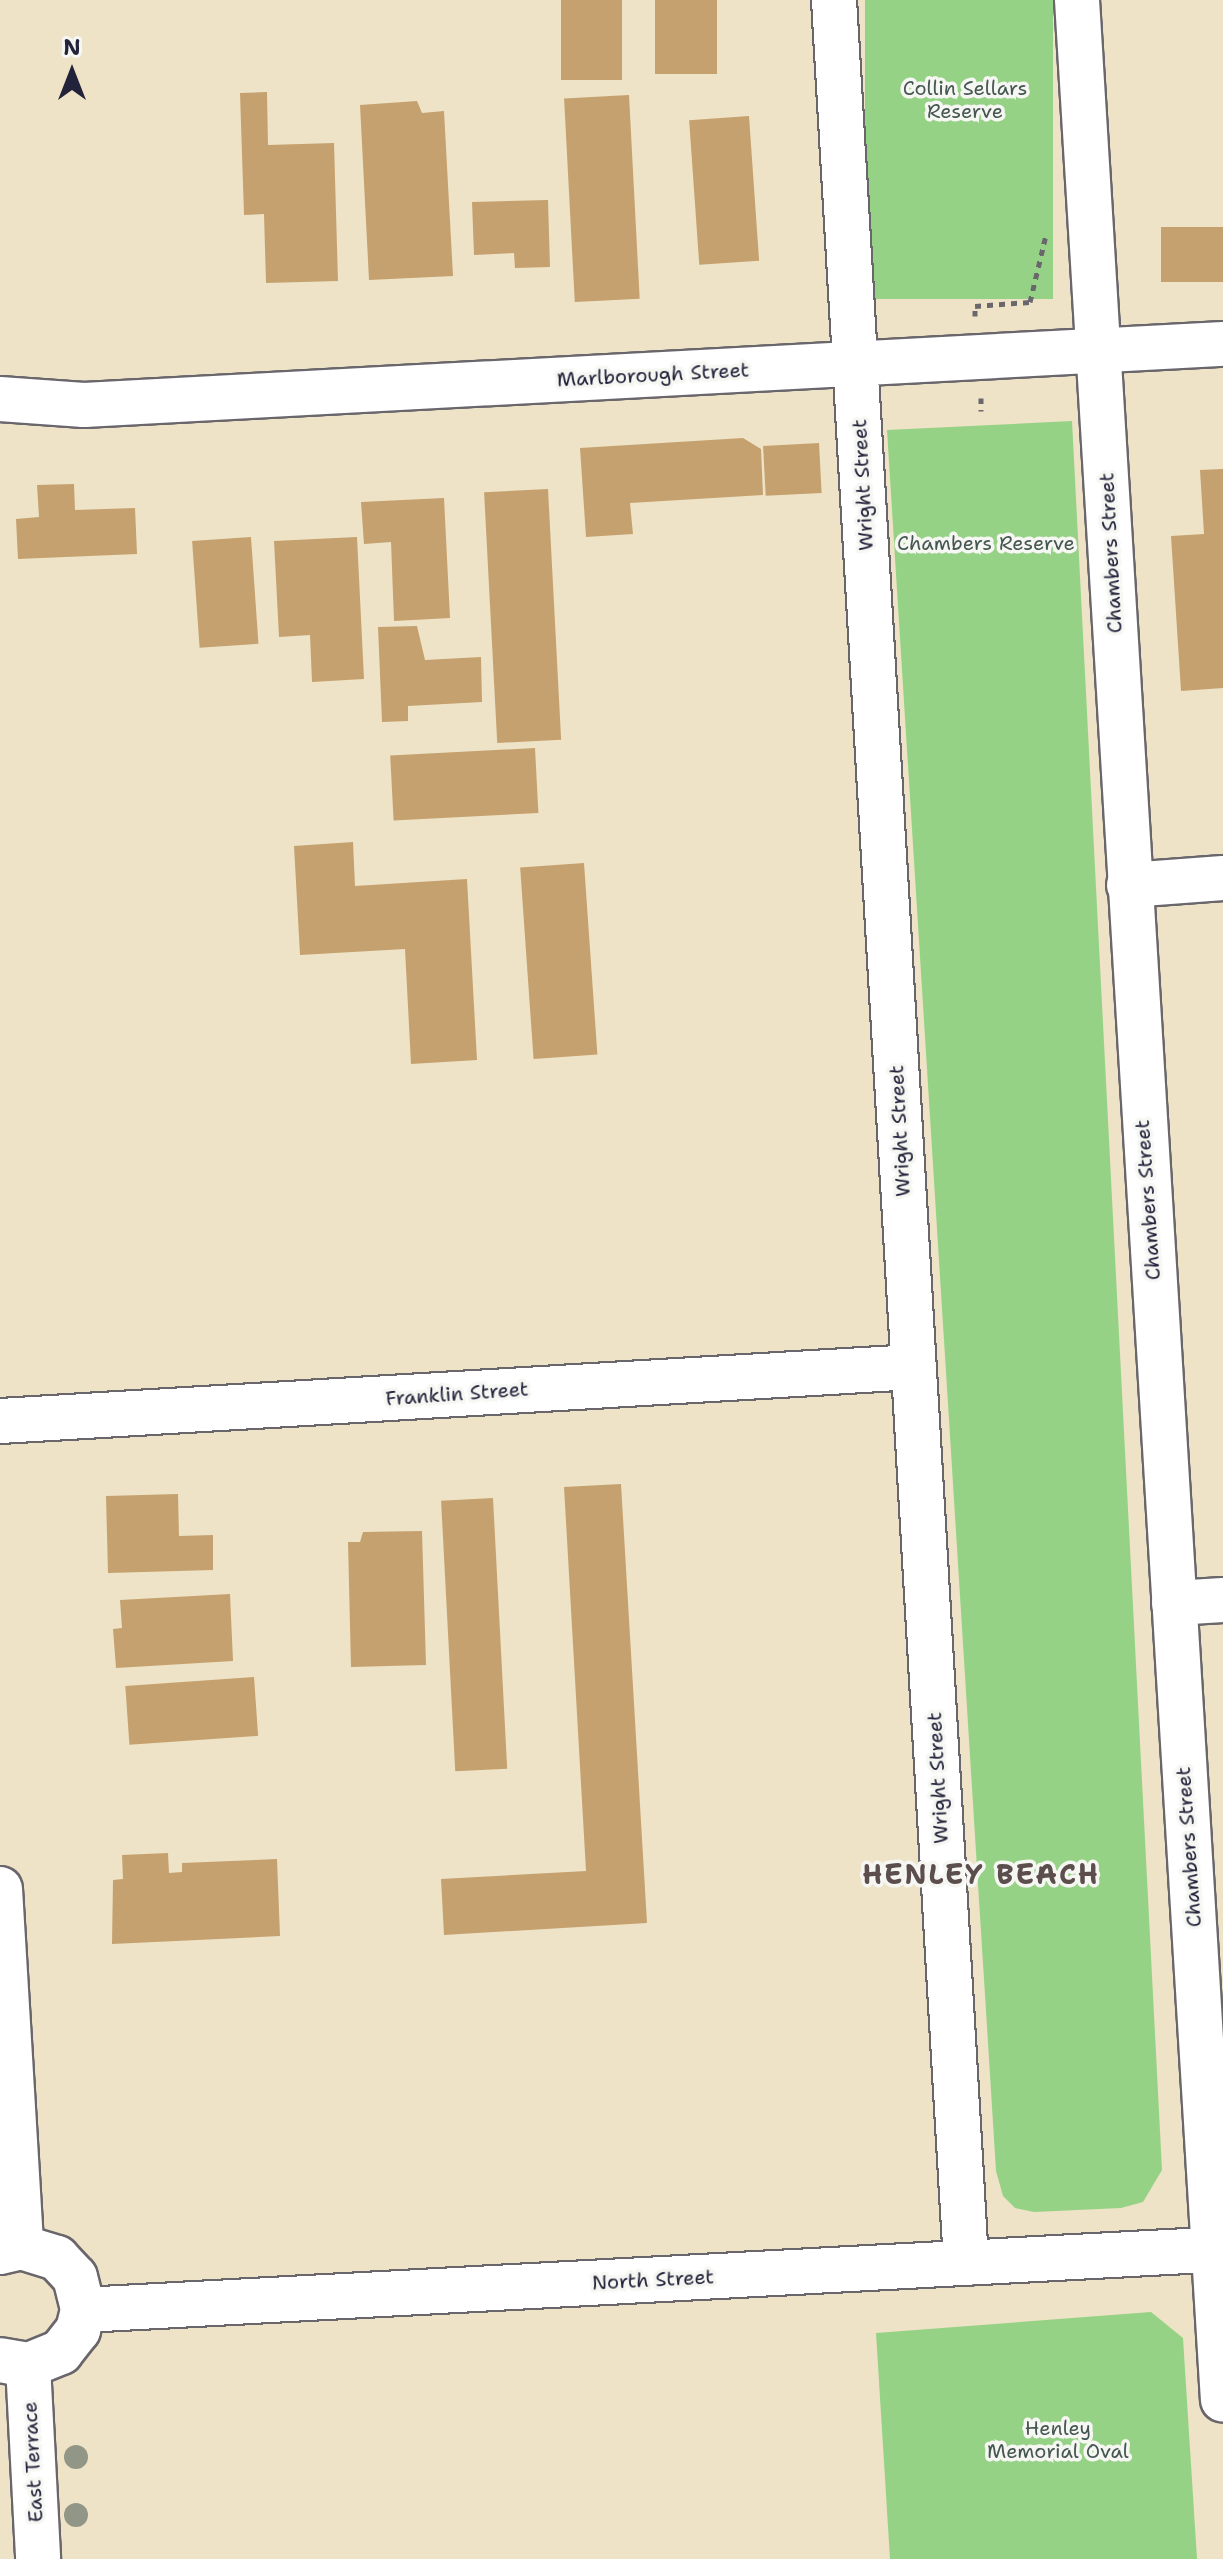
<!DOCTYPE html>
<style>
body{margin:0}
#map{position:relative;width:1223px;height:2559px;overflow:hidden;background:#eee3c6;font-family:"Shantell Sans",sans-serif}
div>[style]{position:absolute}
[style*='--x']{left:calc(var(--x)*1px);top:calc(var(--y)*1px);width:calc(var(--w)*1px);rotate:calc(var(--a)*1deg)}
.green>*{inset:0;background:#96d286;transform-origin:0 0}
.building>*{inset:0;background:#c5a16f;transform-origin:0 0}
.path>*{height:5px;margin-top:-2.5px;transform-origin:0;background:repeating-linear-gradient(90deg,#69666c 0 6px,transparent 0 12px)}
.roads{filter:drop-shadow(2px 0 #69666c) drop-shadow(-2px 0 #69666c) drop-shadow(0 2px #69666c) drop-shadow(0 -2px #69666c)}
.minor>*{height:44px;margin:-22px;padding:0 22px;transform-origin:22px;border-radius:22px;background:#fff}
.trees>*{width:24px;height:24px;margin:-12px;border-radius:50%;background:#919686}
span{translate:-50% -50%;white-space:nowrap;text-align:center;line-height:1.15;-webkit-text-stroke:7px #f6f6f2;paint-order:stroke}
.park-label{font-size:20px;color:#455752}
.street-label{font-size:20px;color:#22223b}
.district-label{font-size:28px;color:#5b4e4d;font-weight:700;letter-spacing:2px}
.north{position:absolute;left:32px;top:32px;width:80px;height:80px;-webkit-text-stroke:6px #f6f6f2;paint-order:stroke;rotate:0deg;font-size:22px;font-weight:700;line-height:32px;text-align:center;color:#22223b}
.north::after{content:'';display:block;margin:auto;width:28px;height:36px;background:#22223b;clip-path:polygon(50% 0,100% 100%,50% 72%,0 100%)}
</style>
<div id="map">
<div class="green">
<i style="left:865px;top:0;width:188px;height:299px"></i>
<i style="clip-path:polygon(1072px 421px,1162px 2170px,1143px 2202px,1121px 2208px,1034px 2212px,1015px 2208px,1003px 2196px,996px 2171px,887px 430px)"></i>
<i style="clip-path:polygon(1151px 2312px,1183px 2338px,1197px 2559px,890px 2559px,876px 2333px)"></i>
</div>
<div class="building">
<i style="left:561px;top:0;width:61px;height:80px"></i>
<i style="left:655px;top:0;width:62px;height:74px"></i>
<i style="clip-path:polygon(267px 92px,268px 145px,334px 143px,338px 281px,266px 283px,264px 214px,244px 215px,240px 93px)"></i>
<i style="left:629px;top:95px;width:204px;height:65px;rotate:87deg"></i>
<i style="clip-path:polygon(417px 101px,422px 113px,444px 111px,453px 276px,369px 280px,360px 105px)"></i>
<i style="left:749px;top:116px;width:145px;height:60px;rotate:86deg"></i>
<i style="clip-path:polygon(548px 200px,550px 267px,515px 268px,514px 253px,474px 255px,472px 202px)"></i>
<i style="left:1223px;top:227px;width:55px;height:62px;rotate:90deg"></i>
<i style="clip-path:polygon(743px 438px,761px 449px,763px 495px,630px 503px,633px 534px,586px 537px,580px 448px)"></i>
<i style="left:819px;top:443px;width:50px;height:56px;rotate:87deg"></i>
<i style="clip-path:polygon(1223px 469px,1223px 688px,1181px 691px,1171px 536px,1204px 534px,1200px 470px)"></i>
<i style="clip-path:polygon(74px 484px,75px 510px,135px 508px,137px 554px,18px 559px,16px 519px,39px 517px,37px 485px)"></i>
<i style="left:548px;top:489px;width:251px;height:64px;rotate:87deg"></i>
<i style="clip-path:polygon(444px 498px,450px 618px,394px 621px,391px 542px,364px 544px,361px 502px)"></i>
<i style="left:251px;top:537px;width:107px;height:59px;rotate:86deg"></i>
<i style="clip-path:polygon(357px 537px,364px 679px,312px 682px,310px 635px,279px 637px,274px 541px)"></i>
<i style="clip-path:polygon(417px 626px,425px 660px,481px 657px,482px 702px,408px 706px,408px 721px,382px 722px,378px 627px)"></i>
<i style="left:535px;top:748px;width:65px;height:145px;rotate:87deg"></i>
<i style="clip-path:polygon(353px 842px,355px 886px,467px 879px,477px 1060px,411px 1064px,405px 949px,300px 955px,294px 846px)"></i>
<i style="left:584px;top:863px;width:192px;height:64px;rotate:86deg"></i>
<i style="clip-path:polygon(621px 1484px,647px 1923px,444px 1935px,441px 1879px,586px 1871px,564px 1487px)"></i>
<i style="clip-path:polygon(178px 1494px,179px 1536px,213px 1535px,213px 1570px,108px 1573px,106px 1496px)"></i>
<i style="left:493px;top:1498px;width:271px;height:52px;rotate:87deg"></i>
<i style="clip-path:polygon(422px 1531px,426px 1665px,351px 1667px,348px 1542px,360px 1542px,363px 1532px)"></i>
<i style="clip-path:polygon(230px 1594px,233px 1661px,116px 1668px,113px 1629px,122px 1628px,120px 1600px)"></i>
<i style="left:254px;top:1677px;width:59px;height:129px;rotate:86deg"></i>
<i style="clip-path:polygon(168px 1853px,169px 1873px,182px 1872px,182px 1863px,277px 1859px,280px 1936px,112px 1944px,113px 1880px,123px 1879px,122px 1855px)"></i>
</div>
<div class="path">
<i style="--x:975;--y:316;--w:10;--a:-90"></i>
<i style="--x:975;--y:306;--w:55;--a:-4.2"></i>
<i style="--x:1030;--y:302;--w:69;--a:-76.6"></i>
<i style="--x:981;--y:398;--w:13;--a:90"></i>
</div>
<div class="roads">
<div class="minor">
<i style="--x:834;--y:0;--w:2267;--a:86.66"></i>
<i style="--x:1077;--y:0;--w:2404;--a:86.52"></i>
<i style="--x:0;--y:399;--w:84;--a:4.1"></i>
<i style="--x:84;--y:405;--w:1141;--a:-3.07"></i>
<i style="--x:1129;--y:885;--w:94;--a:-4.3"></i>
<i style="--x:0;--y:1421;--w:915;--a:-3.38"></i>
<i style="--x:1174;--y:1603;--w:49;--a:-3.5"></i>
<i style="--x:0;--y:1889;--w:359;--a:86.6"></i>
<i style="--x:0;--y:2252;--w:22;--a:-13"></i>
<i style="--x:21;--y:2247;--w:38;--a:17"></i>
<i style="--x:57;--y:2258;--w:26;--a:47"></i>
<i style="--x:75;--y:2277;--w:34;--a:76"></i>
<i style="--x:83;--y:2310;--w:21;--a:104"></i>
<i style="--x:78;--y:2330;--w:28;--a:128"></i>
<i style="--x:61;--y:2352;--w:35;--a:158"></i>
<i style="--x:28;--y:2365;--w:28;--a:-170"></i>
<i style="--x:83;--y:2310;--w:1142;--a:-3.06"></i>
<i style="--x:28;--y:2365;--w:194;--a:87"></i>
</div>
</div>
<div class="trees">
<i style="left:76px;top:2457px"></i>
<i style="left:76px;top:2515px"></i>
</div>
<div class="park-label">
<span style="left:965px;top:100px">Collin Sellars<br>Reserve</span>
<span style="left:986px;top:543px">Chambers Reserve</span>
<span style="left:1058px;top:2440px">Henley<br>Memorial Oval</span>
</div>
<div class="street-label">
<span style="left:653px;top:375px;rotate:-3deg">Marlborough Street</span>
<span style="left:863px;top:485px;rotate:-93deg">Wright Street</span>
<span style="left:1111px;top:553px;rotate:-93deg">Chambers Street</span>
<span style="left:900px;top:1131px;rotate:-93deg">Wright Street</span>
<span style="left:1148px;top:1200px;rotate:-94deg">Chambers Street</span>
<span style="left:457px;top:1394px;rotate:-4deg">Franklin Street</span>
<span style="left:938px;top:1778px;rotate:-93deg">Wright Street</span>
<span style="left:1189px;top:1847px;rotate:-94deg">Chambers Street</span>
<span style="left:653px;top:2280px;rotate:-3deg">North Street</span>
<span style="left:33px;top:2462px;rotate:-93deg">East Terrace</span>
</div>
<div class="district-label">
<span style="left:981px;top:1874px">HENLEY BEACH</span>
</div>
<div class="north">N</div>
</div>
